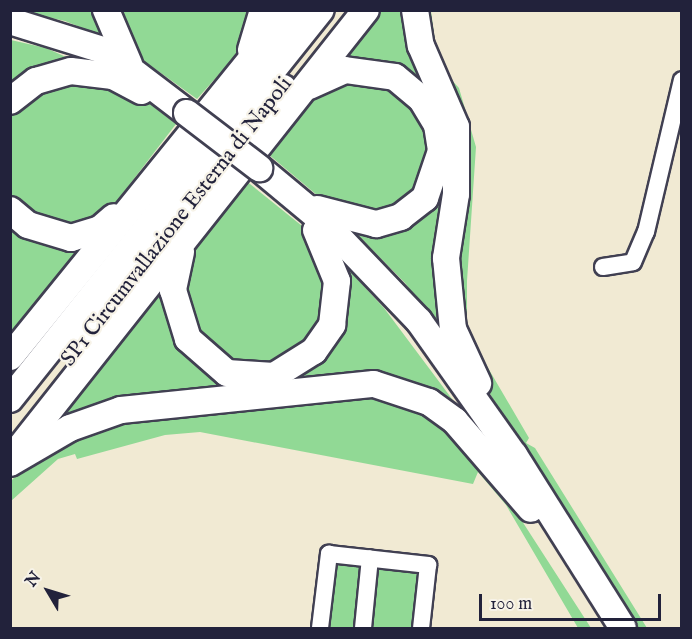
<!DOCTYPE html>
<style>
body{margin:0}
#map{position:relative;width:692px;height:639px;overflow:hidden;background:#f1ead3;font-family:"IM FELL English",serif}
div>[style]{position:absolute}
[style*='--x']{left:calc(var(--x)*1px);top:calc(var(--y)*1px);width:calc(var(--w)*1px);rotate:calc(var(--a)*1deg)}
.green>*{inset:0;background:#91d995;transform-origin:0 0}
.roads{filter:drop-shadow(2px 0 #414052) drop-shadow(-2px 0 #414052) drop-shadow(0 2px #414052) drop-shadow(0 -2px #414052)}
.minor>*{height:16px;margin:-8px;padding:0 8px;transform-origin:8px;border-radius:8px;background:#fff}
.highway>*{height:26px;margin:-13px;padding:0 13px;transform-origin:13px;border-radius:13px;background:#fff}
.bridges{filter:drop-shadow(2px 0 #414052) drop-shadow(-2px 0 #414052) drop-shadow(0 2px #414052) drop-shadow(0 -2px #414052)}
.highway-bridge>*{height:26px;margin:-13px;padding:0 13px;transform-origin:13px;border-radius:13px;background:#fff}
span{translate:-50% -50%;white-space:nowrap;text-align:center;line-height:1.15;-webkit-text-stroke:4.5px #f7f3e8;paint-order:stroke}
.street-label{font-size:22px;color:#22223b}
.frame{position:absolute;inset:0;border:12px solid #22223b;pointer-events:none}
.north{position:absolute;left:18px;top:561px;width:60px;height:60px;-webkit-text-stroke:4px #f7f3e8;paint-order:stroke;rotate:308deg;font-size:16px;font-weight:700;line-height:24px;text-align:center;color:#22223b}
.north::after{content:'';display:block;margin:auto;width:21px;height:27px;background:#22223b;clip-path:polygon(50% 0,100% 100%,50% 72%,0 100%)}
.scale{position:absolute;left:479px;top:594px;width:182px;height:27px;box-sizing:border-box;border:3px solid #22223b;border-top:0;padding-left:8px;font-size:18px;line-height:21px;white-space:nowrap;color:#22223b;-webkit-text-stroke:4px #f7f3e8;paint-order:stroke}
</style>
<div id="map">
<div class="green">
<i style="clip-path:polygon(18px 11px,98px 11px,107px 38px,65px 21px)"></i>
<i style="clip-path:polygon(111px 11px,256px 11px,244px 46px,197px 99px,133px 53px)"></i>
<i style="clip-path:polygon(374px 11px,408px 11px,447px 119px,444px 335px,405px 283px,351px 228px,383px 225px,445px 158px,395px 66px,335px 59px)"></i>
<i style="clip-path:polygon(423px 11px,431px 11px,435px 41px,448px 76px,459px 88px,476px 147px,467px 281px,467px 324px,474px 344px,529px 438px,526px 443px,535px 448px,647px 628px,630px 628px,474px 367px,460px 332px,443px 76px)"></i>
<i style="clip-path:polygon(11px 40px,46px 48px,75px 61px,11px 88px)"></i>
<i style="clip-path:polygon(382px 76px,433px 126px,421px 188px,384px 213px,330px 206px,268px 154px,320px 87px)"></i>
<i style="clip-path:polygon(48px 80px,130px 89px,176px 124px,110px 210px,93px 223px,63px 229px,11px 202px,10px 111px)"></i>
<i style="clip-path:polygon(245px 180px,317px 238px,328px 256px,323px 331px,279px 364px,236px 364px,190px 330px,183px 260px)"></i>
<i style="clip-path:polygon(10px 219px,85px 244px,11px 341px,11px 312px)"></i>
<i style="clip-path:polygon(346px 267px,384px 308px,464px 415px,422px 385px,378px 375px,44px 433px,162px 284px,169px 325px,202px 364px,300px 369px)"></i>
<i style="clip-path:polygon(375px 389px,427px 405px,511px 504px,591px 628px,578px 628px,506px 505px,478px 472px,473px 484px,200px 432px,165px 435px,77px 459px,75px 454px,58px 459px,11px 501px,11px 481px,30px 461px,93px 423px)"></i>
<i style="left:332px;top:558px;width:32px;height:70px;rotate:5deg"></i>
<i style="left:375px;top:563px;width:47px;height:65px;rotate:7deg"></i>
</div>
<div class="roads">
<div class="minor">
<i style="--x:603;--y:267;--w:30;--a:-9"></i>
<i style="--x:633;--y:262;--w:33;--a:-67"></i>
<i style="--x:646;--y:232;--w:156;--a:-76.7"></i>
<i style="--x:320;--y:628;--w:75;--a:-83.1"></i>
<i style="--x:329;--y:554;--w:100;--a:6.3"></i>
<i style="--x:428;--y:565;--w:63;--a:96.3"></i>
<i style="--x:363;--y:628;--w:70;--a:-84.3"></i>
</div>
<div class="highway">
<i style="--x:106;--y:10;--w:59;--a:66.9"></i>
<i style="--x:415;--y:10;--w:36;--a:81"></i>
<i style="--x:421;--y:46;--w:88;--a:66.6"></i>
<i style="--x:456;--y:127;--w:67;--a:90"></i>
<i style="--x:456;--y:194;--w:65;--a:98.9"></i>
<i style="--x:446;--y:258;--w:71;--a:84.4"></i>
<i style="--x:453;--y:329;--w:60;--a:65.2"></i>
<i style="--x:10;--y:21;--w:101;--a:17.4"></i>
<i style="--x:106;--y:51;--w:102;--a:37.4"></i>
<i style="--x:251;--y:50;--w:42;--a:-73.3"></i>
<i style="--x:309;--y:86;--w:39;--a:-24"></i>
<i style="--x:345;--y:70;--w:50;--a:8"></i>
<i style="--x:395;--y:77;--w:35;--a:40"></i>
<i style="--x:422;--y:100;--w:29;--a:59"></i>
<i style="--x:437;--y:125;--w:26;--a:81"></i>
<i style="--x:441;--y:151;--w:50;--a:108.8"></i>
<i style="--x:425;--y:198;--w:31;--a:142"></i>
<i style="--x:401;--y:217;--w:26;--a:164"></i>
<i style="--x:376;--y:224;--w:61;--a:-165.7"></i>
<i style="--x:10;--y:101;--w:33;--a:-38"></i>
<i style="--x:36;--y:81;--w:36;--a:-16"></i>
<i style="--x:71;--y:71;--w:42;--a:6.8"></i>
<i style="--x:113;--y:76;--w:32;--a:28"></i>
<i style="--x:259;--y:168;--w:86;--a:39.8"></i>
<i style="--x:325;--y:223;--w:136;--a:46.2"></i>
<i style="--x:419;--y:321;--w:164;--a:54.7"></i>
<i style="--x:514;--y:455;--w:204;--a:57.8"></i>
<i style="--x:10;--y:210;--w:23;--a:40"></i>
<i style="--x:28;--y:225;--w:45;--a:16.8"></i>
<i style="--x:71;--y:238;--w:30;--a:-17"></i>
<i style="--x:100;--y:229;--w:18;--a:-41"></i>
<i style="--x:181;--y:252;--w:39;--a:102"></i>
<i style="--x:173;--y:290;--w:51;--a:73"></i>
<i style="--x:188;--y:339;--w:52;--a:41.1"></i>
<i style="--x:227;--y:373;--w:47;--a:3.7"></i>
<i style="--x:274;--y:376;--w:47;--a:-32"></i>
<i style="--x:314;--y:351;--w:32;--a:-55"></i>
<i style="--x:332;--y:325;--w:44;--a:-83.5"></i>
<i style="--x:337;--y:281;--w:55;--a:-112.4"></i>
<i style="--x:79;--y:346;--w:329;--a:-51.7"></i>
<i style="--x:10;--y:357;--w:447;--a:-51"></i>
<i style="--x:10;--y:399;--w:498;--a:-51.4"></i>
<i style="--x:14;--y:455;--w:567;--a:-51.66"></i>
<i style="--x:10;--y:463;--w:69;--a:-30.3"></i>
<i style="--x:70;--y:428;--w:54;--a:-19.4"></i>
<i style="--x:121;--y:410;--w:254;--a:-5.9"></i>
<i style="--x:374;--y:384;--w:58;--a:18.1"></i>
<i style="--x:429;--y:402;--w:32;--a:36"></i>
<i style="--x:455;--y:421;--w:116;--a:49.2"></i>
</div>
</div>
<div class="bridges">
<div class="highway-bridge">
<i style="--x:187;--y:113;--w:91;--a:37.4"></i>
</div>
</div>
<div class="street-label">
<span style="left:177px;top:222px;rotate:-52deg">SP1 Circumvallazione Esterna di Napoli</span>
</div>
<div class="frame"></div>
<div class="north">N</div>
<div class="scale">100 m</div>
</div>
